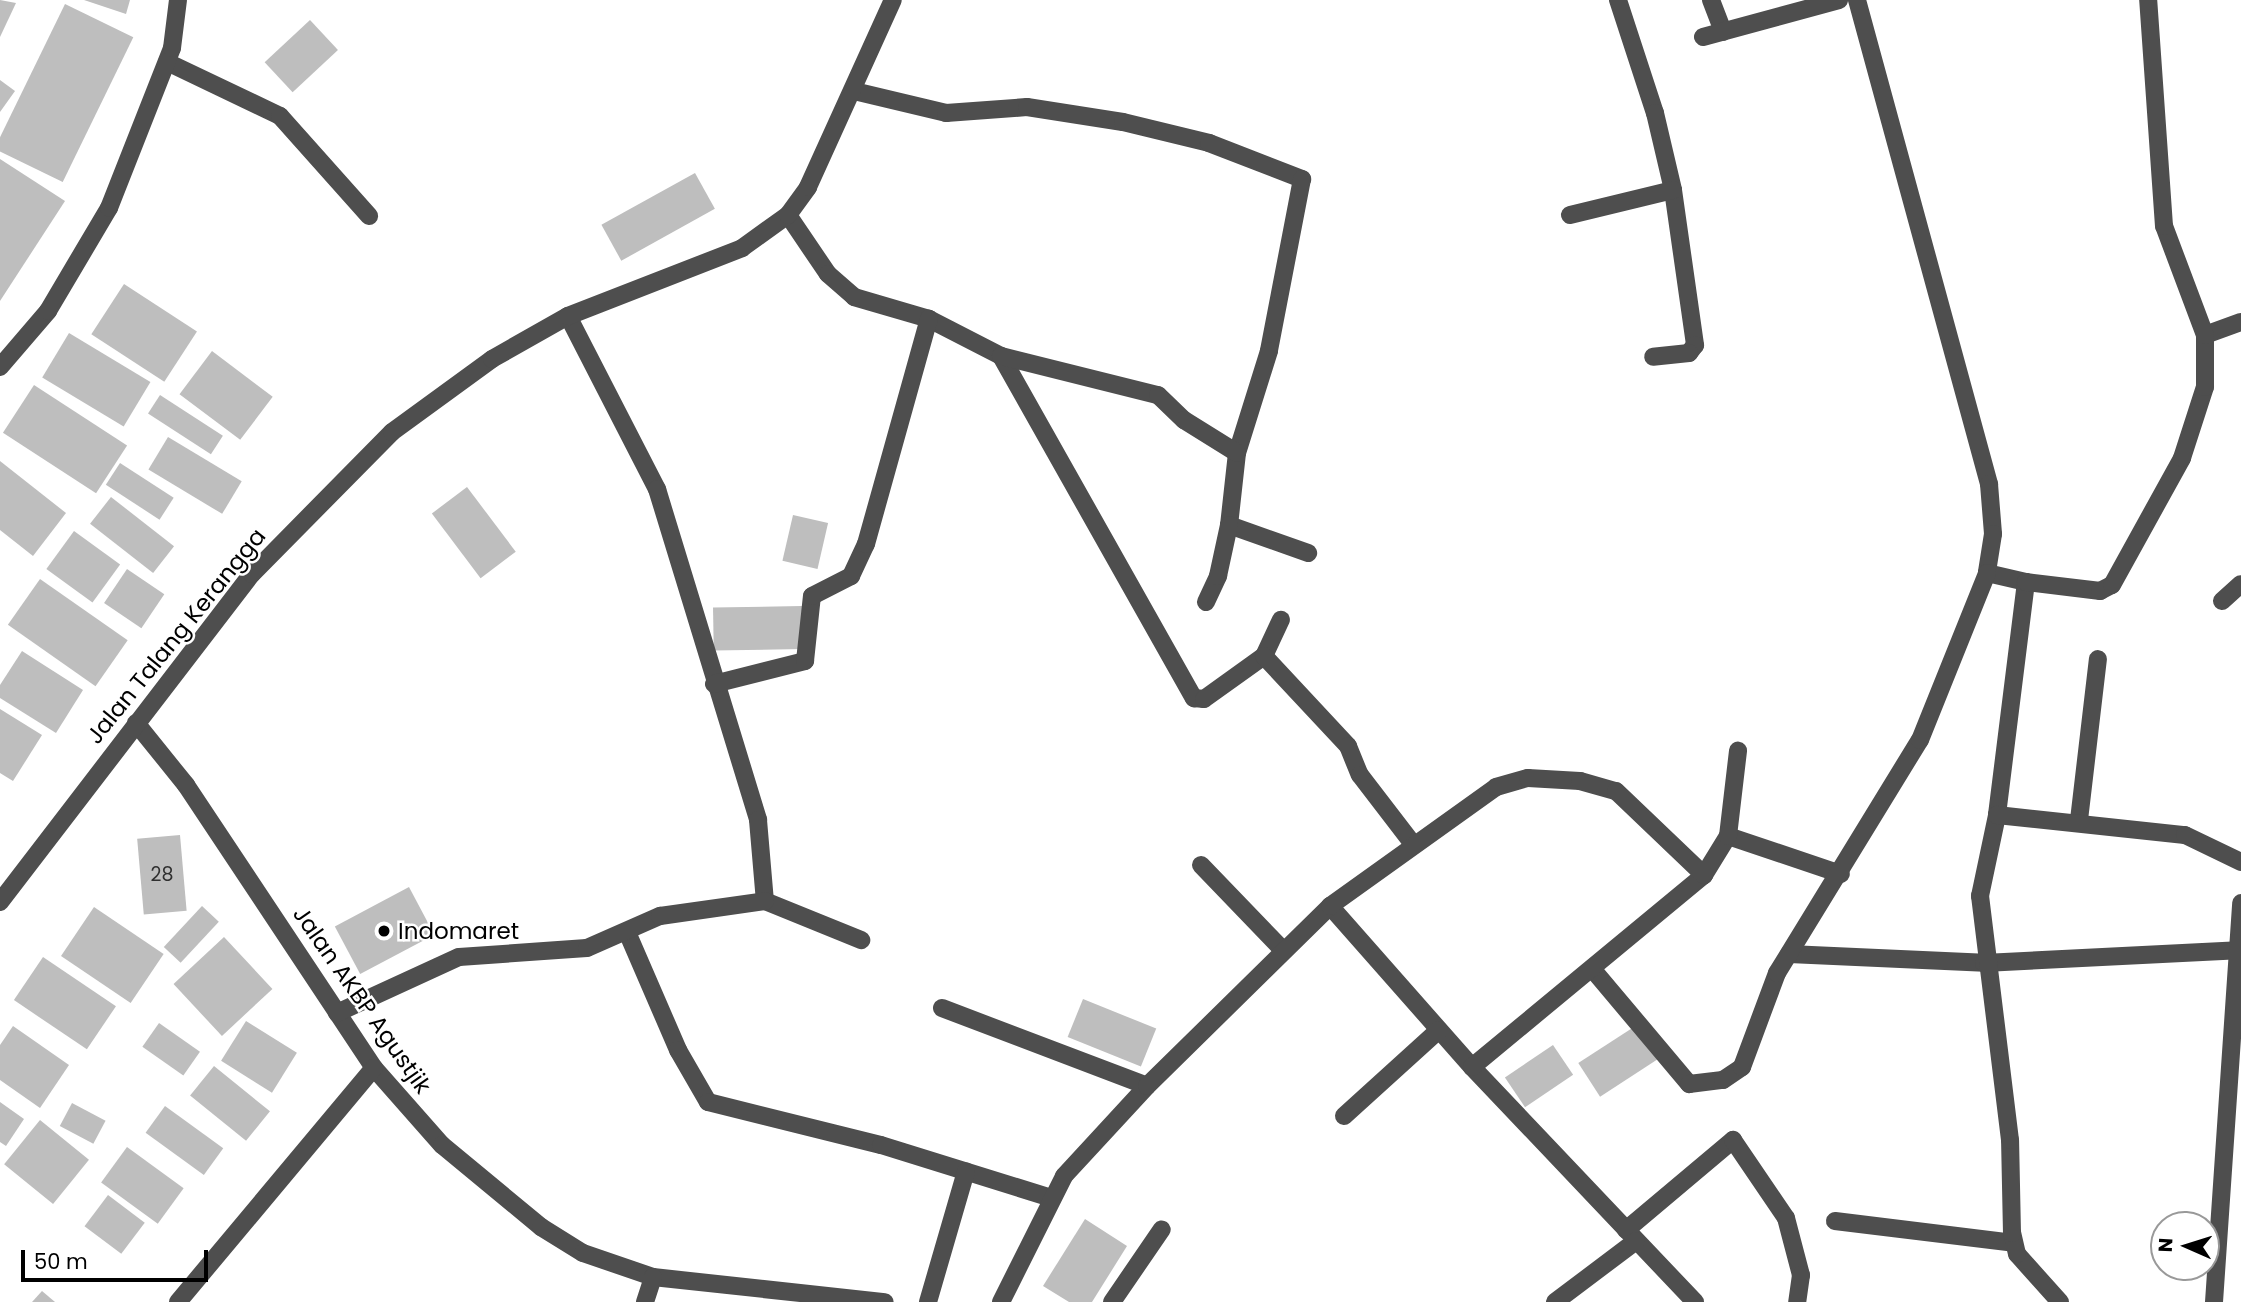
<!DOCTYPE html>
<style>
body{margin:0}
#map{position:relative;width:2241px;height:1302px;overflow:hidden;background:#fff;font-family:Poppins,sans-serif}
div>[style]{position:absolute}
[style*='--x']{left:calc(var(--x)*1px);top:calc(var(--y)*1px);width:calc(var(--w)*1px);rotate:calc(var(--a)*1deg)}
.building>*{inset:0;background:#bebebe;transform-origin:0 0}
.minor>*{height:18px;margin:-9px;padding:0 9px;transform-origin:9px;border-radius:9px;background:#4e4e4e}
.dots>*{width:19px;height:19px;translate:-50% -50%;box-sizing:border-box;border:4px solid #fff;border-radius:50%}
span{translate:-50% -50%;white-space:nowrap;text-align:center;line-height:1.15;-webkit-text-stroke:5px #fff;paint-order:stroke}
.number-label{font-size:19px;color:#303030}
.number-label span{-webkit-text-stroke-width:0}
.street-label{font-size:23px;color:#000}
.poi-label{font-size:23px;color:#000}
.left{translate:0 -50%;text-align:left}
.north{position:absolute;left:2150px;top:1211px;width:70px;height:70px;box-sizing:border-box;background:#fff;border:2px solid #999;border-radius:50%;rotate:273deg;font-size:19px;font-weight:700;line-height:28px;text-align:center;color:#000}
.north::after{content:'';display:block;margin:auto;width:24px;height:32px;background:#000;clip-path:polygon(50% 0,100% 100%,50% 72%,0 100%)}
.scale{position:absolute;left:21px;top:1250px;width:187px;height:32px;box-sizing:border-box;border:4px solid #000;border-top:0;padding-left:9px;font-size:21px;line-height:24px;white-space:nowrap;color:#000;-webkit-text-stroke:5px #fff;paint-order:stroke}
</style>
<div id="map">
<div class="building">
<i style="clip-path:polygon(0 0,16px 3px,0 37px)"></i>
<i style="clip-path:polygon(84px 0,130px 0,126px 14px)"></i>
<i style="left:65px;top:4px;width:76px;height:161px;rotate:26deg"></i>
<i style="left:310px;top:20px;width:41px;height:62px;rotate:47deg"></i>
<i style="clip-path:polygon(0 80px,15px 91px,0 112px)"></i>
<i style="clip-path:polygon(0 159px,65px 201px,0 301px)"></i>
<i style="left:695px;top:173px;width:41px;height:107px;rotate:61deg"></i>
<i style="left:124px;top:284px;width:87px;height:60px;rotate:33deg"></i>
<i style="left:69px;top:333px;width:95px;height:52px;rotate:31deg"></i>
<i style="left:212px;top:351px;width:76px;height:54px;rotate:37deg"></i>
<i style="left:34px;top:385px;width:111px;height:57px;rotate:33deg"></i>
<i style="left:160px;top:395px;width:75px;height:22px;rotate:33deg"></i>
<i style="left:168px;top:437px;width:86px;height:38px;rotate:31deg"></i>
<i style="clip-path:polygon(0 461px,66px 513px,33px 556px,0 530px)"></i>
<i style="left:120px;top:463px;width:64px;height:26px;rotate:33deg"></i>
<i style="left:467px;top:487px;width:81px;height:44px;rotate:53deg"></i>
<i style="left:111px;top:497px;width:80px;height:34px;rotate:38deg"></i>
<i style="left:793px;top:515px;width:36px;height:47px;rotate:13deg"></i>
<i style="left:74px;top:531px;width:57px;height:47px;rotate:36deg"></i>
<i style="left:127px;top:569px;width:45px;height:41px;rotate:34deg"></i>
<i style="left:40px;top:579px;width:107px;height:56px;rotate:35deg"></i>
<i style="left:802px;top:606px;width:43px;height:89px;rotate:89deg"></i>
<i style="clip-path:polygon(22px 651px,83px 690px,56px 733px,0 698px,0 685px)"></i>
<i style="clip-path:polygon(0 709px,42px 735px,13px 781px,0 773px)"></i>
<i style="left:180px;top:835px;width:76px;height:43px;rotate:85deg"></i>
<i style="left:409px;top:887px;width:54px;height:84px;rotate:62deg"></i>
<i style="left:202px;top:906px;width:23px;height:56px;rotate:43deg"></i>
<i style="left:94px;top:907px;width:84px;height:59px;rotate:34deg"></i>
<i style="left:224px;top:937px;width:71px;height:69px;rotate:47deg"></i>
<i style="left:43px;top:957px;width:88px;height:52px;rotate:34deg"></i>
<i style="left:1083px;top:999px;width:79px;height:41px;rotate:22deg"></i>
<i style="left:246px;top:1021px;width:60px;height:47px;rotate:32deg"></i>
<i style="left:159px;top:1023px;width:50px;height:29px;rotate:35deg"></i>
<i style="left:1637px;top:1025px;width:40px;height:70px;rotate:57deg"></i>
<i style="clip-path:polygon(13px 1026px,69px 1065px,40px 1108px,0 1080px,0 1045px)"></i>
<i style="left:1553px;top:1045px;width:36px;height:58px;rotate:56deg"></i>
<i style="left:214px;top:1066px;width:72px;height:38px;rotate:39deg"></i>
<i style="clip-path:polygon(0 1102px,24px 1119px,6px 1146px,0 1142px)"></i>
<i style="left:72px;top:1103px;width:38px;height:26px;rotate:28deg"></i>
<i style="left:165px;top:1106px;width:72px;height:33px;rotate:36deg"></i>
<i style="left:40px;top:1120px;width:63px;height:57px;rotate:39deg"></i>
<i style="left:127px;top:1147px;width:70px;height:44px;rotate:36deg"></i>
<i style="left:108px;top:1195px;width:46px;height:39px;rotate:37deg"></i>
<i style="clip-path:polygon(1085px 1219px,1127px 1246px,1092px 1302px,1069px 1302px,1043px 1286px)"></i>
<i style="clip-path:polygon(42px 1291px,55px 1302px,32px 1302px)"></i>
</div>
<div class="minor">
<i style="--x:1618;--y:0;--w:119;--a:71.9"></i>
<i style="--x:1655;--y:113;--w:79;--a:76.8"></i>
<i style="--x:1673;--y:190;--w:157;--a:81.9"></i>
<i style="--x:1695;--y:345;--w:10;--a:127"></i>
<i style="--x:1689;--y:353;--w:36;--a:174"></i>
<i style="--x:1711;--y:0;--w:34;--a:69"></i>
<i style="--x:1857;--y:0;--w:502;--a:74.74"></i>
<i style="--x:1989;--y:484;--w:50;--a:85.4"></i>
<i style="--x:1993;--y:534;--w:39;--a:99"></i>
<i style="--x:1987;--y:573;--w:40;--a:13"></i>
<i style="--x:2026;--y:582;--w:235;--a:97.1"></i>
<i style="--x:1703;--y:37;--w:141;--a:-15.2"></i>
<i style="--x:167;--y:62;--w:125;--a:25.5"></i>
<i style="--x:280;--y:116;--w:134;--a:48.3"></i>
<i style="--x:854;--y:91;--w:95;--a:13.4"></i>
<i style="--x:946;--y:113;--w:81;--a:-4.2"></i>
<i style="--x:1027;--y:107;--w:97;--a:8.9"></i>
<i style="--x:1123;--y:122;--w:89;--a:13.7"></i>
<i style="--x:1209;--y:143;--w:100;--a:21.2"></i>
<i style="--x:1302;--y:179;--w:175;--a:100.9"></i>
<i style="--x:1269;--y:351;--w:107;--a:107.4"></i>
<i style="--x:1237;--y:453;--w:72;--a:96.3"></i>
<i style="--x:1229;--y:525;--w:84;--a:19.5"></i>
<i style="--x:788;--y:215;--w:71;--a:55.9"></i>
<i style="--x:828;--y:274;--w:35;--a:41"></i>
<i style="--x:854;--y:297;--w:78;--a:16.3"></i>
<i style="--x:929;--y:319;--w:81;--a:27.2"></i>
<i style="--x:1001;--y:356;--w:393;--a:60.6"></i>
<i style="--x:1194;--y:698;--w:10;--a:6"></i>
<i style="--x:1204;--y:699;--w:74;--a:-35.6"></i>
<i style="--x:1264;--y:656;--w:40;--a:-65"></i>
<i style="--x:1570;--y:215;--w:106;--a:-13.6"></i>
<i style="--x:568;--y:316;--w:195;--a:62.8"></i>
<i style="--x:657;--y:489;--w:346;--a:73"></i>
<i style="--x:758;--y:820;--w:81;--a:85.1"></i>
<i style="--x:765;--y:901;--w:104;--a:22.1"></i>
<i style="--x:2205;--y:335;--w:38;--a:-20"></i>
<i style="--x:1001;--y:356;--w:162;--a:14"></i>
<i style="--x:1158;--y:395;--w:36;--a:44"></i>
<i style="--x:1184;--y:420;--w:62;--a:31.9"></i>
<i style="--x:0;--y:367;--w:74;--a:-49.4"></i>
<i style="--x:48;--y:311;--w:120;--a:-59.4"></i>
<i style="--x:109;--y:208;--w:172;--a:-68.5"></i>
<i style="--x:172;--y:48;--w:48;--a:-82.9"></i>
<i style="--x:2026;--y:582;--w:75;--a:6.9"></i>
<i style="--x:2100;--y:591;--w:13;--a:-27"></i>
<i style="--x:2112;--y:585;--w:145;--a:-61.1"></i>
<i style="--x:2182;--y:458;--w:75;--a:-72.1"></i>
<i style="--x:2205;--y:387;--w:52;--a:-90"></i>
<i style="--x:2205;--y:335;--w:116;--a:-110.6"></i>
<i style="--x:2164;--y:226;--w:227;--a:-94"></i>
<i style="--x:2222;--y:601;--w:25;--a:-42"></i>
<i style="--x:1206;--y:602;--w:29;--a:-65"></i>
<i style="--x:1218;--y:576;--w:52;--a:-77.8"></i>
<i style="--x:1264;--y:656;--w:123;--a:47"></i>
<i style="--x:1348;--y:746;--w:31;--a:68"></i>
<i style="--x:1360;--y:775;--w:87;--a:52.5"></i>
<i style="--x:714;--y:684;--w:94;--a:-14.2"></i>
<i style="--x:805;--y:661;--w:65;--a:-83.9"></i>
<i style="--x:812;--y:596;--w:44;--a:-27.1"></i>
<i style="--x:851;--y:576;--w:35;--a:-65"></i>
<i style="--x:866;--y:544;--w:234;--a:-74.4"></i>
<i style="--x:136;--y:723;--w:80;--a:51.1"></i>
<i style="--x:186;--y:785;--w:340;--a:56.4"></i>
<i style="--x:374;--y:1068;--w:103;--a:48.6"></i>
<i style="--x:442;--y:1145;--w:129;--a:39.6"></i>
<i style="--x:541;--y:1227;--w:49;--a:31.8"></i>
<i style="--x:583;--y:1253;--w:74;--a:18.9"></i>
<i style="--x:653;--y:1277;--w:233;--a:6.2"></i>
<i style="--x:2079;--y:820;--w:162;--a:-83.3"></i>
<i style="--x:1728;--y:836;--w:119;--a:18.6"></i>
<i style="--x:1201;--y:865;--w:115;--a:46.1"></i>
<i style="--x:0;--y:902;--w:414;--a:-52.5"></i>
<i style="--x:252;--y:574;--w:199;--a:-45.4"></i>
<i style="--x:392;--y:432;--w:124;--a:-36.1"></i>
<i style="--x:492;--y:359;--w:87;--a:-29.5"></i>
<i style="--x:568;--y:316;--w:187;--a:-21.3"></i>
<i style="--x:742;--y:248;--w:57;--a:-35.7"></i>
<i style="--x:788;--y:215;--w:34;--a:-54"></i>
<i style="--x:808;--y:187;--w:205;--a:-65.6"></i>
<i style="--x:1330;--y:906;--w:215;--a:48.6"></i>
<i style="--x:1472;--y:1067;--w:324;--a:46.5"></i>
<i style="--x:627;--y:932;--w:129;--a:66.6"></i>
<i style="--x:678;--y:1050;--w:60;--a:60"></i>
<i style="--x:708;--y:1102;--w:178;--a:14"></i>
<i style="--x:881;--y:1145;--w:178;--a:17.3"></i>
<i style="--x:1789;--y:954;--w:195;--a:2.6"></i>
<i style="--x:1984;--y:963;--w:254;--a:-2.9"></i>
<i style="--x:1594;--y:971;--w:148;--a:49.9"></i>
<i style="--x:1689;--y:1084;--w:34;--a:-7"></i>
<i style="--x:1723;--y:1080;--w:23;--a:-34"></i>
<i style="--x:1742;--y:1067;--w:100;--a:-69.6"></i>
<i style="--x:1777;--y:973;--w:273;--a:-58.5"></i>
<i style="--x:1920;--y:740;--w:180;--a:-68.1"></i>
<i style="--x:942;--y:1008;--w:219;--a:20.8"></i>
<i style="--x:337;--y:1013;--w:134;--a:-24.7"></i>
<i style="--x:459;--y:957;--w:128;--a:-4"></i>
<i style="--x:587;--y:948;--w:80;--a:-23.7"></i>
<i style="--x:660;--y:916;--w:106;--a:-8.1"></i>
<i style="--x:1472;--y:1067;--w:301;--a:-39.6"></i>
<i style="--x:1704;--y:875;--w:46;--a:-58.4"></i>
<i style="--x:1728;--y:836;--w:86;--a:-83.3"></i>
<i style="--x:1344;--y:1116;--w:128;--a:-42.2"></i>
<i style="--x:1835;--y:1221;--w:180;--a:7"></i>
<i style="--x:1626;--y:1230;--w:140;--a:-40.1"></i>
<i style="--x:1733;--y:1140;--w:94;--a:55.8"></i>
<i style="--x:1786;--y:1218;--w:59;--a:75.3"></i>
<i style="--x:1801;--y:1275;--w:27;--a:98"></i>
<i style="--x:178;--y:1302;--w:305;--a:-50.1"></i>
<i style="--x:645;--y:1302;--w:26;--a:-72"></i>
<i style="--x:928;--y:1302;--w:136;--a:-73.8"></i>
<i style="--x:1001;--y:1302;--w:141;--a:-63.4"></i>
<i style="--x:1064;--y:1176;--w:122;--a:-47.3"></i>
<i style="--x:1147;--y:1086;--w:257;--a:-44.5"></i>
<i style="--x:1330;--y:906;--w:204;--a:-35.6"></i>
<i style="--x:1496;--y:787;--w:33;--a:-16"></i>
<i style="--x:1528;--y:778;--w:52;--a:3.3"></i>
<i style="--x:1580;--y:781;--w:37;--a:16"></i>
<i style="--x:1616;--y:791;--w:122;--a:43.7"></i>
<i style="--x:1112;--y:1302;--w:88;--a:-55.6"></i>
<i style="--x:1555;--y:1302;--w:101;--a:-37"></i>
<i style="--x:2060;--y:1302;--w:64;--a:-131.9"></i>
<i style="--x:2017;--y:1254;--w:22;--a:-103"></i>
<i style="--x:2012;--y:1233;--w:93;--a:-91.2"></i>
<i style="--x:2010;--y:1140;--w:246;--a:-97"></i>
<i style="--x:1980;--y:896;--w:83;--a:-78.1"></i>
<i style="--x:1997;--y:815;--w:189;--a:6.1"></i>
<i style="--x:2185;--y:835;--w:62;--a:25.7"></i>
<i style="--x:2214;--y:1302;--w:400;--a:-86.1"></i>
</div>
<div class="dots">
<i style="left:384px;top:931px;background:#000"></i>
</div>
<div class="number-label">
<span style="left:162px;top:875px">28</span>
</div>
<div class="street-label">
<span style="left:176px;top:636px;rotate:-51deg">Jalan Talang Kerangga</span>
<span style="left:362px;top:1000px;rotate:55deg">Jalan AKBP Agustjik</span>
</div>
<div class="poi-label">
<span class="left" style="left:398px;top:931px">Indomaret</span>
</div>
<div class="north">N</div>
<div class="scale">50 m</div>
</div>
